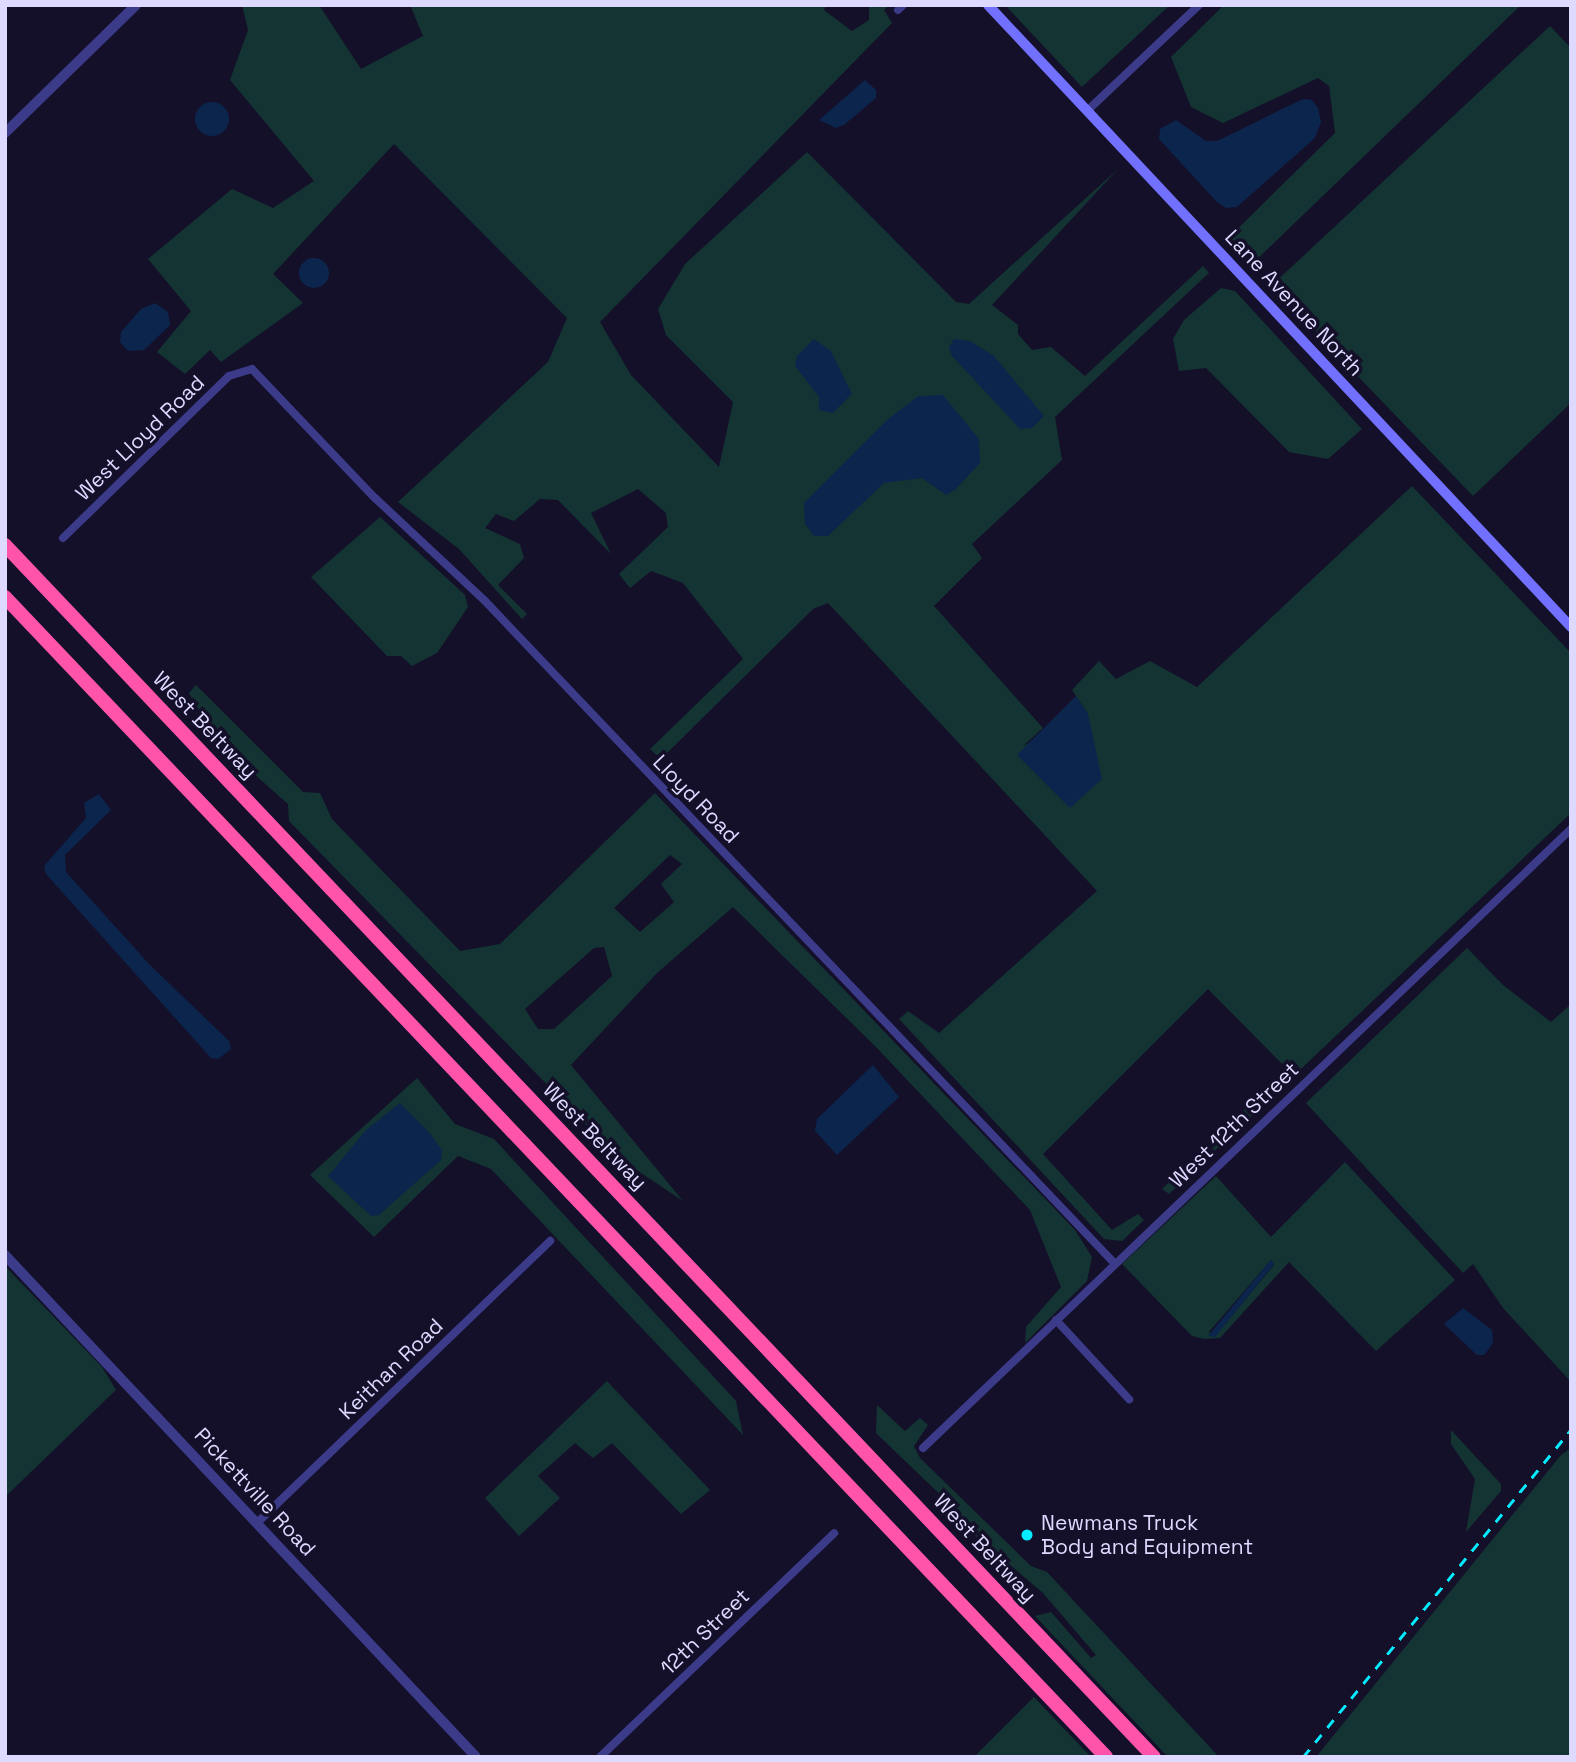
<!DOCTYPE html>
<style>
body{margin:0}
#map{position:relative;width:1576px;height:1762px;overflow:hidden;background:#14102a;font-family:"Space Grotesk",sans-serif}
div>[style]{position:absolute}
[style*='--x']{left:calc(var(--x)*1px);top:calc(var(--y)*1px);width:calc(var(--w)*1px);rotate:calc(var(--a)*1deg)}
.green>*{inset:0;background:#133432}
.water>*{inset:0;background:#0c254d}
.round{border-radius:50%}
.minor>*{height:8px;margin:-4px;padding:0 4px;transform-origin:4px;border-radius:4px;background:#3c3b8a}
.tertiary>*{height:10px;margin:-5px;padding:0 5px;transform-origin:5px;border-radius:5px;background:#3c3b8a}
.secondary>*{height:10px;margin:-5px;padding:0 5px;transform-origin:5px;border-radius:5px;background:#7170ff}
.motorway>*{height:14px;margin:-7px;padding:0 7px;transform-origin:7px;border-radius:7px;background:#ff54aa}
.rail>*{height:2.5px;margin-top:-1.25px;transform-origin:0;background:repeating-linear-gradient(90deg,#05ebff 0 10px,transparent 0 19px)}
.dots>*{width:19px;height:19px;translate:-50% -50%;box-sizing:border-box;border:4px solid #14102a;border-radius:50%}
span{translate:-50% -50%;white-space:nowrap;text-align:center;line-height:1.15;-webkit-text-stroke:7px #14102a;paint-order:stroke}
.street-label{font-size:21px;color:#ddd9ff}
.poi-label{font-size:21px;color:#ddd9ff}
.left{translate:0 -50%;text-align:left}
.frame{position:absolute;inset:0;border:7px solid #ddd9ff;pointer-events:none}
</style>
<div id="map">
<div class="green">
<i style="clip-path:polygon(242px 5px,319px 5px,361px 69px,423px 36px,410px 5px,826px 5px,824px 10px,852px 31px,869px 20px,869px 5px,889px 5px,884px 10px,892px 23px,600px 322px,631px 375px,719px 467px,733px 402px,666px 335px,658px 309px,685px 264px,807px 152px,956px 302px,969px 304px,1118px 169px,992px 305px,1018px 325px,1018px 334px,1032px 350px,1051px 347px,1085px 376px,1203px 266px,1209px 273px,1055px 417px,1062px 460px,972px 544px,982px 558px,934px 606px,1043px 728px,1023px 746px,1088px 714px,1072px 690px,1099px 661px,1116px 679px,1150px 661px,1197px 687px,1412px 486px,1571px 653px,1571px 813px,1169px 1194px,1162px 1189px,1287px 1069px,1208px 989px,1043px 1154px,1112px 1230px,1138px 1214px,1144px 1220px,1122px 1241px,1104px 1239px,899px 1019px,908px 1011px,939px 1033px,1097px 891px,828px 603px,813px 609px,661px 759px,650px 749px,743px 659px,683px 583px,651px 571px,630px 588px,619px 574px,668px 527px,666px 513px,638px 489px,591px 513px,611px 554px,558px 500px,540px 499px,514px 521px,496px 514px,485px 528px,520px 544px,524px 558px,498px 585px,527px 614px,522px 619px,459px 549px,398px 502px,548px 362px,567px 318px,394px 144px,273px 274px,303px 303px,221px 362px,210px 350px,185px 374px,157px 352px,191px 311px,148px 259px,232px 189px,273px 208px,314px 181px,230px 80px,248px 30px)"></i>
<i style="clip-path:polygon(1005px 5px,1170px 5px,1082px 87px)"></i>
<i style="clip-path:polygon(1224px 5px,1521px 5px,1252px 264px,1223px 243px,1335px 133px,1329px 86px,1318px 78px,1223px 123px,1191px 107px,1171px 57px)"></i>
<i style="clip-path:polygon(1550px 26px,1571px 48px,1571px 403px,1473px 496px,1271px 286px)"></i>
<i style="clip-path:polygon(1221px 288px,1235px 291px,1362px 429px,1328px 459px,1289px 452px,1206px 368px,1179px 371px,1173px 339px,1184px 320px)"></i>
<i style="clip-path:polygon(380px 517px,465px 595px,468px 607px,437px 653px,412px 666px,401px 656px,387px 656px,311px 577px)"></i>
<i style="clip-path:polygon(evenodd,196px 685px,303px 792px,320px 793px,332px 819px,460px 951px,500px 944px,655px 793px,1075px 1230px,1092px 1257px,1087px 1281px,1025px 1343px,1026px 1327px,1061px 1287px,1030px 1210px,876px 1047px,733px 907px,657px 973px,571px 1065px,683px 1201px,620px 1159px,289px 821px,288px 804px,212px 737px,189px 693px,196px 685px,670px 855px,682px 864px,661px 884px,674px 902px,640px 932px,614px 908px,670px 855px,196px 685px,604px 947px,612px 976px,554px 1029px,538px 1029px,525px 1009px,594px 948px,604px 947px)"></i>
<i style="clip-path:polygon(1467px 948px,1503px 985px,1551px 1022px,1571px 1004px,1571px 1382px,1503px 1308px,1473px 1264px,1463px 1273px,1306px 1103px)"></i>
<i style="clip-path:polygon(417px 1078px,455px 1124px,494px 1139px,736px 1401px,743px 1435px,491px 1169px,458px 1156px,374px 1237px,310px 1175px)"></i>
<i style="clip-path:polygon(evenodd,1345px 1162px,1455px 1280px,1376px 1351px,1289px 1262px,1220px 1338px,1204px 1339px,1192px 1336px,1122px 1264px,1216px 1176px,1271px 1237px,1345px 1162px,1271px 1260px,1274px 1265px,1215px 1336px,1209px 1332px,1271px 1260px)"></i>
<i style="clip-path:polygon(5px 1266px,102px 1367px,116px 1390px,5px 1497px)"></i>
<i style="clip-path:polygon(607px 1381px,710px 1490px,681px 1514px,612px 1443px,593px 1458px,575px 1443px,538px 1476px,560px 1498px,519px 1536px,485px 1498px)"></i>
<i style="clip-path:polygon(877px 1405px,905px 1431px,920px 1418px,928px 1425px,914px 1446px,920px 1458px,1031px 1566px,1047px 1572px,1219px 1757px,1168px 1757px,1035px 1616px,1051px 1612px,1091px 1658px,1096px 1655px,1043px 1593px,952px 1516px,951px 1505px,876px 1433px)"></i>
<i style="clip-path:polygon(1451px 1430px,1501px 1484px,1501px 1491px,1466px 1532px,1475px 1479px,1451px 1444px)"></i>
<i style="clip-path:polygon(1571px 1448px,1571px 1757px,1316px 1757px,1561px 1455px)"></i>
<i style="clip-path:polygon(1034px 1697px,1091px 1757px,974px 1757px)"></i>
</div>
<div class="water">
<i style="clip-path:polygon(865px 80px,876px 90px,876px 98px,844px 125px,836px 128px,819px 120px)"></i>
<i style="clip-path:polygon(1303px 99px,1312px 100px,1318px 108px,1321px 122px,1315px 138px,1237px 207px,1226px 208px,1217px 202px,1159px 139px,1160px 129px,1176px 120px,1206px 141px,1217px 141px)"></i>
<i class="round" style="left:195px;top:102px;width:34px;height:34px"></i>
<i class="round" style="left:299px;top:258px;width:30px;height:30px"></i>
<i style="clip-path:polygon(155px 303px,168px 312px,170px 325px,144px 350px,128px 351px,120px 342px,121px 332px,141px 309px)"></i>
<i style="clip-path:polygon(814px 339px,831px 351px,852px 394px,833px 413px,819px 410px,819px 397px,795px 366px,797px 356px)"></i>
<i style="clip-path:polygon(954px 339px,970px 341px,994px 356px,1044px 416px,1032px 428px,1020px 429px,952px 356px,949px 347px)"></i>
<i style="clip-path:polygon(943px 395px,979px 439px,980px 463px,955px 490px,946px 495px,922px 478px,884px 483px,828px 536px,814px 536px,805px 524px,804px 503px,887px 420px,918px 396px)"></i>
<i style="clip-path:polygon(1076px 696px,1088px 714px,1102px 779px,1070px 808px,1017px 755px)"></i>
<i style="clip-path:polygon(99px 794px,111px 810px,65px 855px,66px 872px,149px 964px,229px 1041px,231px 1049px,218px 1059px,211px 1058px,46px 874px,44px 866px,86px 818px,84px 803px)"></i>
<i style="clip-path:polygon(873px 1065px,899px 1097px,837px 1155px,815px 1131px,817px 1119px)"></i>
<i style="clip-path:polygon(400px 1103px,429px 1132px,442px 1150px,441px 1160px,379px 1215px,371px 1216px,328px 1176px,366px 1130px)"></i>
<i style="clip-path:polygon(1271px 1260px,1274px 1264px,1215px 1337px,1208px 1336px)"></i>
<i style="clip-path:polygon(1463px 1308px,1492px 1330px,1493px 1343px,1484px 1355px,1477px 1355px,1444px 1324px)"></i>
</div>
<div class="minor">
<i style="--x:898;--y:10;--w:7;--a:-45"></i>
<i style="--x:1088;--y:110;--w:153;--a:-43.4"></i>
<i style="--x:63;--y:538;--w:232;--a:-44.3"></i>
<i style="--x:229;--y:376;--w:24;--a:-17"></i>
<i style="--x:252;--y:369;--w:178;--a:46.4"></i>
<i style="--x:375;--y:498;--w:151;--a:43.1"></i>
<i style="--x:485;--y:601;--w:913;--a:46.46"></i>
<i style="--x:1056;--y:1320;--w:108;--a:47.3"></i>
<i style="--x:923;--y:1448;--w:896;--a:-43.69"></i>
<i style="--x:257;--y:1523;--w:407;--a:-43.9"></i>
<i style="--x:600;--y:1757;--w:324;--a:-43.7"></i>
</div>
<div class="tertiary">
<i style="--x:5;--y:133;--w:183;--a:-44.3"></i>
<i style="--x:5;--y:1255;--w:688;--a:46.82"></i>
</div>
<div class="secondary">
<i style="--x:988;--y:5;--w:853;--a:46.85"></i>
</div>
<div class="motorway">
<i style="--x:5;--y:545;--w:1670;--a:46.53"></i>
<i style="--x:5;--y:597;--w:1599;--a:46.49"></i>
</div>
<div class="rail">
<i style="--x:1303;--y:1757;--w:423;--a:-50.7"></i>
</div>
<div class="dots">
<i style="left:1027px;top:1535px;background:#05ebff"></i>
</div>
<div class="street-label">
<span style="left:1294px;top:303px;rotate:47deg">Lane Avenue North</span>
<span style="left:140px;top:438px;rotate:-44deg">West Lloyd Road</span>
<span style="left:205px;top:725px;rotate:46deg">West Beltway</span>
<span style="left:696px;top:799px;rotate:46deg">Lloyd Road</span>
<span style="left:1234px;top:1125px;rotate:-44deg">West 12th Street</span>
<span style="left:595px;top:1136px;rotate:46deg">West Beltway</span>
<span style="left:391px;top:1369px;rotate:-44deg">Keithan Road</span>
<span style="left:255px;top:1492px;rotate:47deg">Pickettville Road</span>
<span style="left:985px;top:1548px;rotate:47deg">West Beltway</span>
<span style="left:705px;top:1632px;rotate:-44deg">12th Street</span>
</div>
<div class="poi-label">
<span class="left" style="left:1041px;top:1535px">Newmans Truck<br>Body and Equipment</span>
</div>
<div class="frame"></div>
</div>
